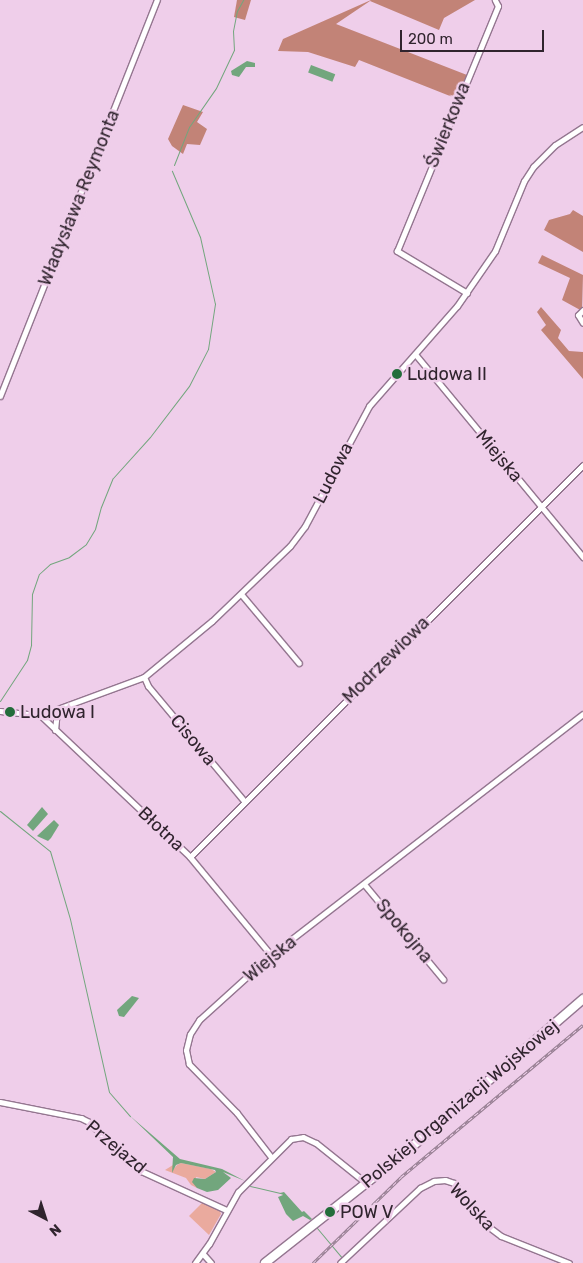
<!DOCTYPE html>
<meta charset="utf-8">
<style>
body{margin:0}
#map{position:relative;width:583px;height:1263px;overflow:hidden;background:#efceea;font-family:Rubik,sans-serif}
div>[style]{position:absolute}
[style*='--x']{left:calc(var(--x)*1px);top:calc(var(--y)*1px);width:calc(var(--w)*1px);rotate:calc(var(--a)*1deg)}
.green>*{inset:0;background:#eaaa9e}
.forest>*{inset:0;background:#c28377}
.water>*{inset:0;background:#72a67d;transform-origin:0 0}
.stream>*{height:1px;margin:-0.5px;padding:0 0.5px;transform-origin:0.5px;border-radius:0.5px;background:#72a67d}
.roads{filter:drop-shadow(1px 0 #947690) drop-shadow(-1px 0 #947690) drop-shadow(0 1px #947690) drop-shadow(0 -1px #947690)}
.minor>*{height:5px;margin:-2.5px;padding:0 2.5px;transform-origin:2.5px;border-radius:2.5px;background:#fff}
.secondary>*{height:8px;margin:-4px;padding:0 4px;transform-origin:4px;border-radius:4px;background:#fff}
.rail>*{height:3px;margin-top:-1.5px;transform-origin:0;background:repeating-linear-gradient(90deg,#efceea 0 4px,#937c8f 0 8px);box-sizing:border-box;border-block:1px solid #937c8f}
.dots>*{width:14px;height:14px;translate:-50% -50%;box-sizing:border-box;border:2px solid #efceea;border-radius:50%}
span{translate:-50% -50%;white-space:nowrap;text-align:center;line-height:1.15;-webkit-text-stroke:5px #efceea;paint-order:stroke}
.street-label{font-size:18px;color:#30242e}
.poi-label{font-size:18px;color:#30242e}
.left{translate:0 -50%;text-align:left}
.north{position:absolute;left:20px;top:1193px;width:50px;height:50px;-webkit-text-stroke:4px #efceea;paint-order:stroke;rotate:140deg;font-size:14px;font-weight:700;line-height:20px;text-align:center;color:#30242e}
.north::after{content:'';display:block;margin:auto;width:18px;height:22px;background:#30242e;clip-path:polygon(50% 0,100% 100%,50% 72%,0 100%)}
.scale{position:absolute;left:400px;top:30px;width:144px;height:22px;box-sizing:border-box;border:2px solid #30242e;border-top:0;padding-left:6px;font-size:15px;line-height:18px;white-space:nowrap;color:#30242e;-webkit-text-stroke:4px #efceea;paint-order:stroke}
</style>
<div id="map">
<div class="green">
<i style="clip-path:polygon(181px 1163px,211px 1169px,216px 1172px,205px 1179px,196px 1177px,197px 1188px,191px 1185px,186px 1178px,165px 1170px,173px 1165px,173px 1170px,177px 1165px)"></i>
<i style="clip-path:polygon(203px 1202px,220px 1211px,221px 1214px,209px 1235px,189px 1216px)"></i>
</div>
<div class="forest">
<i style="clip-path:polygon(237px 0,251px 0,245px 20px,234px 17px)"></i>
<i style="clip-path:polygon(371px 0,475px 0,444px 18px,439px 30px,370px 1px,336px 24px,467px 75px,455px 98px,359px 60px,355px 67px,308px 52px,278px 51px,283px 39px)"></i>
<i style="clip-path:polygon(183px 105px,203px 112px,197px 122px,207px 129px,200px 145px,187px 144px,183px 154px,172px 146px,168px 139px)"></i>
<i style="clip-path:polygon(573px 210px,583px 216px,583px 252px,544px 230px,549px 220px,570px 214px)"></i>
<i style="clip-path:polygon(542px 255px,583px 275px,582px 311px,562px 300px,570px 278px,538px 263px)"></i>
<i style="clip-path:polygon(541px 307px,561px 330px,558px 338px,569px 351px,583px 352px,583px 379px,541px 330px,546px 325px,537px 312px)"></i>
</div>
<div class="water">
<i style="clip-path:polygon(247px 61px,255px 63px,255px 67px,246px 67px,239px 77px,232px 75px,231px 71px)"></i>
<i style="left:311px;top:65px;width:26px;height:8px;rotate:21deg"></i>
<i style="clip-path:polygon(42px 807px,48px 814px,33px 831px,27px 825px)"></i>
<i style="clip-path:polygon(54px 820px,59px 825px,51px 838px,48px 841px,37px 836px)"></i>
<i style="clip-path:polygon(132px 996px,139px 998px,124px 1017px,119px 1016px,117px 1010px)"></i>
<i style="clip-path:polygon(129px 1115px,180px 1159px,222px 1169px,245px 1181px,223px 1172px,231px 1178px,218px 1190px,207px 1192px,197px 1188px,192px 1182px,194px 1178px,205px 1179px,216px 1172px,215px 1170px,181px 1163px,176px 1165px,172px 1173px,173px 1157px)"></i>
<i style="clip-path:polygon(284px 1192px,302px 1212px,304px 1211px,312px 1219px,310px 1220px,303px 1216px,293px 1221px,286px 1214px,278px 1197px,283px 1195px,280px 1193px)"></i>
</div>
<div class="stream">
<i style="--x:174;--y:165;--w:41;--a:-68.5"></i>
<i style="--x:189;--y:127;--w:47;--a:-55.3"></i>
<i style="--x:216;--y:88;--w:42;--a:-64.7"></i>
<i style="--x:234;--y:50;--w:19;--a:-93"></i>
<i style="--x:233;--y:31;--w:20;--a:-79"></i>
<i style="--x:237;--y:11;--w:13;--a:-61"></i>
<i style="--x:0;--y:701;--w:49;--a:-56.6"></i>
<i style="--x:27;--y:660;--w:16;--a:-75"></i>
<i style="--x:31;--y:645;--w:51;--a:-88.9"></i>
<i style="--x:32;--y:594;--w:21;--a:-71"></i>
<i style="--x:39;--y:574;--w:15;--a:-42"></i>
<i style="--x:50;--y:564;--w:20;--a:-20"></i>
<i style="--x:69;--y:557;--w:21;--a:-37"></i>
<i style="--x:86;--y:544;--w:17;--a:-59"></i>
<i style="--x:95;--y:529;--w:23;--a:-75"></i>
<i style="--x:101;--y:507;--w:31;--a:-68"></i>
<i style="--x:113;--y:478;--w:55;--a:-47.9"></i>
<i style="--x:150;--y:437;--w:64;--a:-52.6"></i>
<i style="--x:189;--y:386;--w:42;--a:-62.8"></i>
<i style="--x:208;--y:349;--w:46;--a:-81.2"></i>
<i style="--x:215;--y:304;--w:69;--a:-102.6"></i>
<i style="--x:200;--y:237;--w:72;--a:-113"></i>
<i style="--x:0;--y:811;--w:64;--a:38.7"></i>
<i style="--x:50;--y:851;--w:71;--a:73.6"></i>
<i style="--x:70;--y:919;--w:177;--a:77.3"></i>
<i style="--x:109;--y:1092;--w:32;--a:49"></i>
<i style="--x:250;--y:1186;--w:32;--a:13"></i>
<i style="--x:317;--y:1228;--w:38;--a:50"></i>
</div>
<div class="roads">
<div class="minor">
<i style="--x:467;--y:293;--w:82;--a:-149"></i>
<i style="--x:397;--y:251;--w:265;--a:-67.6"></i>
<i style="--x:498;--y:6;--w:7;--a:-117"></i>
<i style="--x:583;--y:310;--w:7;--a:135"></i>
<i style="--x:578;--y:315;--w:9;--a:58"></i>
<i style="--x:415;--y:354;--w:264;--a:50.4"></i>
<i style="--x:0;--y:396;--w:426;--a:-68.4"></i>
<i style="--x:241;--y:594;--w:90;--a:50"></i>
<i style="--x:144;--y:677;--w:10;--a:66"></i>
<i style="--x:148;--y:686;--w:150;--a:50.1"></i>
<i style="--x:0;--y:711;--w:30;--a:6"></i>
<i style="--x:30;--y:714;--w:19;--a:-6"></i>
<i style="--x:49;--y:712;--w:101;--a:-20.2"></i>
<i style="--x:144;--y:677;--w:88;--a:-39.5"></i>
<i style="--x:212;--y:621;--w:108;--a:-43.9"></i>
<i style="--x:290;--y:546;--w:25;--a:-53"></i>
<i style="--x:305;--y:526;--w:136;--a:-61.9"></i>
<i style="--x:369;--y:406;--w:133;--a:-48.7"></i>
<i style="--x:457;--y:306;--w:67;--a:-55.4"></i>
<i style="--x:495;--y:251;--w:76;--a:-67.5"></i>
<i style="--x:524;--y:181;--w:17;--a:-57"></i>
<i style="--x:533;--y:167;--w:31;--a:-45"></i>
<i style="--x:555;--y:145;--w:33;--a:-33"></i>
<i style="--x:39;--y:714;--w:208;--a:43.4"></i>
<i style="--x:190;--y:857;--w:127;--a:50.4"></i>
<i style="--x:55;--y:730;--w:20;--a:-84"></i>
<i style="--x:190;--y:857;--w:555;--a:-44.93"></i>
<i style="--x:364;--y:884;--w:124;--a:50.3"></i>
<i style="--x:0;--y:1102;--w:83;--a:11.2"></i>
<i style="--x:81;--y:1118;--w:9;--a:27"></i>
<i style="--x:89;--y:1122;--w:56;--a:45.7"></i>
<i style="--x:128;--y:1162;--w:16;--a:35"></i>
<i style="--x:141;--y:1171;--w:94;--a:24.6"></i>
<i style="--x:271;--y:1157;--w:56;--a:-127.7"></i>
<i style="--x:237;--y:1113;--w:69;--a:-134.4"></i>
<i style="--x:189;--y:1064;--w:14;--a:-102"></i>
<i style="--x:186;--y:1050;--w:16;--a:-76"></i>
<i style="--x:190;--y:1034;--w:17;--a:-57"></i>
<i style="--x:199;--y:1020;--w:97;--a:-42.1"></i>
<i style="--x:271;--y:955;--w:394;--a:-37.7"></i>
<i style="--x:203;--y:1254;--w:12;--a:48"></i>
<i style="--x:195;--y:1263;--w:24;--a:-54"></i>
<i style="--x:209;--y:1244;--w:60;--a:-60.9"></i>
<i style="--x:238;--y:1192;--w:75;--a:-45"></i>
<i style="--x:291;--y:1139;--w:12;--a:-9"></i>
<i style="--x:303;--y:1137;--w:14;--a:25"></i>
<i style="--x:316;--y:1143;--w:64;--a:38.7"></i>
<i style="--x:340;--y:1263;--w:110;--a:-43.2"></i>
<i style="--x:420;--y:1188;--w:16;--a:-27"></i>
<i style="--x:434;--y:1181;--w:11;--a:-5"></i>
<i style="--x:445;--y:1180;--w:9;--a:18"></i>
<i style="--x:454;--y:1183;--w:47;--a:54.6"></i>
<i style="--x:481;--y:1221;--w:25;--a:37"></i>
<i style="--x:501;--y:1236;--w:73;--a:21.7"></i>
</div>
<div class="secondary">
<i style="--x:265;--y:1263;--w:181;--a:-38.3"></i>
<i style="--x:407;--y:1151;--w:233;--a:-40.8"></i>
</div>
</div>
<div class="rail">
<i style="--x:313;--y:1263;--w:123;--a:-44.3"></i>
<i style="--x:401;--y:1177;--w:237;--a:-39.9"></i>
</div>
<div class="dots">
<i style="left:397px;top:374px;background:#236d3b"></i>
<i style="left:10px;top:712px;background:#236d3b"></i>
<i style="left:330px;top:1212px;background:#236d3b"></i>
</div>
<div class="street-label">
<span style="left:448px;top:125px;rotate:-68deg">Świerkowa</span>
<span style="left:79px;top:198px;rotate:-68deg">Władysława Reymonta</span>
<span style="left:499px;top:456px;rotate:50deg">Miejska</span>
<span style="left:333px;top:473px;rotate:-63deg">Ludowa</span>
<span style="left:386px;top:660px;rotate:-45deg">Modrzewiowa</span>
<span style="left:193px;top:740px;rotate:50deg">Cisowa</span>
<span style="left:161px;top:829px;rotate:43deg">Błotna</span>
<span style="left:404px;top:931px;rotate:50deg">Spokojna</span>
<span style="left:270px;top:959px;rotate:-39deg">Wiejska</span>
<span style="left:460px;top:1104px;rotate:-40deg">Polskiej Organizacji Wojskowej</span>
<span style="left:116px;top:1147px;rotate:40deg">Przejazd</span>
<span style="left:472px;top:1207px;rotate:47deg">Wolska</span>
</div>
<div class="poi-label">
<span class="left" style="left:407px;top:374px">Ludowa II</span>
<span class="left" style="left:20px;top:712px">Ludowa I</span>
<span class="left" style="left:340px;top:1212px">POW V</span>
</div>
<div class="north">N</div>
<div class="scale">200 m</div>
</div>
